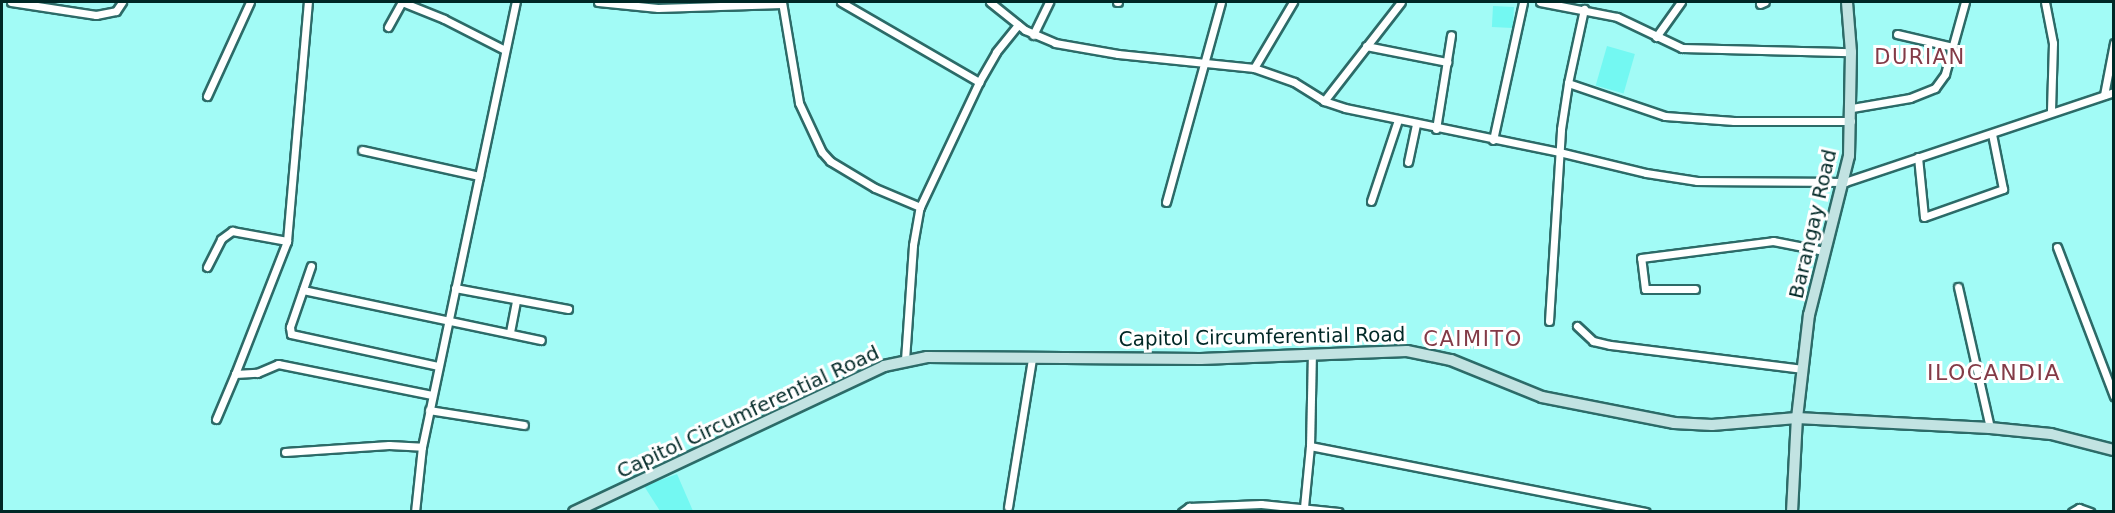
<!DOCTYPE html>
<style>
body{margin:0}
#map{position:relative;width:2115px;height:513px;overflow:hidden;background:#a2fbf6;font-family:"DejaVu Sans",sans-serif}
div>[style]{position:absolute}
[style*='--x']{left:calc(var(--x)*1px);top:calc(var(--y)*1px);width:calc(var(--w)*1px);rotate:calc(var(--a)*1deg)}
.built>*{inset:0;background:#73f8f2;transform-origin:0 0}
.roads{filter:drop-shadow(2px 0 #2c6b68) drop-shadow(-2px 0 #2c6b68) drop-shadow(0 2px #2c6b68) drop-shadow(0 -2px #2c6b68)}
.street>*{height:7px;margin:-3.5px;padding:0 3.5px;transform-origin:3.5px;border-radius:3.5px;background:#fff}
.secondary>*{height:10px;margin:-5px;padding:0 5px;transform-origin:5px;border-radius:5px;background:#c2e3e2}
span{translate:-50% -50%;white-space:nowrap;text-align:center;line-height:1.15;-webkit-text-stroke:6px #fff;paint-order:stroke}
.street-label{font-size:20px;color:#002826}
.neighbourhood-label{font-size:21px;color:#833b47;letter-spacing:1.5px}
.quarter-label{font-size:22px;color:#833b47;letter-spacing:1.5px}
.frame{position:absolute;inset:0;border:3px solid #002826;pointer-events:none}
</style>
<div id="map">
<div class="built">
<i style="left:1493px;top:6px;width:21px;height:21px;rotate:3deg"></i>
<i style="left:1607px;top:46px;width:29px;height:41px;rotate:16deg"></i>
<i style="clip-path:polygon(677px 474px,693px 511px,660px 511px,644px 486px)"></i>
</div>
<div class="roads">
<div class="street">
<i style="--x:11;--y:2;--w:86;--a:8.7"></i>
<i style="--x:96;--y:15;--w:20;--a:-11"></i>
<i style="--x:116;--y:11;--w:11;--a:-56"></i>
<i style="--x:598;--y:2;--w:60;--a:5.7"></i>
<i style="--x:658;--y:8;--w:124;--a:-1.8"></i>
<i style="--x:782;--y:2;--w:102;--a:80.4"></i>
<i style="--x:799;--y:103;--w:54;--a:64.9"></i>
<i style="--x:822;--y:152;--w:12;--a:48"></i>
<i style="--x:830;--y:161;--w:52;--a:31"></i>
<i style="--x:875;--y:188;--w:49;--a:22.9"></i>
<i style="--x:841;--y:2;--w:160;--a:30.1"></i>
<i style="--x:990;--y:2;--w:45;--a:38.7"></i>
<i style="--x:1025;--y:30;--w:33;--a:23"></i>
<i style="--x:1055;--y:43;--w:64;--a:9.9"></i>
<i style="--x:1118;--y:54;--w:137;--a:5.9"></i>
<i style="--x:1254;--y:68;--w:42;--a:19.3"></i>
<i style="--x:1294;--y:82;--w:36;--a:32"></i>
<i style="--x:1324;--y:101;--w:22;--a:18"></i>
<i style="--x:1345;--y:108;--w:218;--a:11.6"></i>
<i style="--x:1559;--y:152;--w:89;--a:13.6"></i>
<i style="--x:1646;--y:173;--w:52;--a:8.9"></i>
<i style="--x:1697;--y:181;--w:148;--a:0.4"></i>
<i style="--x:1845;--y:182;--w:284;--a:-18.5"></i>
<i style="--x:1117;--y:2;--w:1;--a:0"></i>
<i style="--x:1540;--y:2;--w:78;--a:11"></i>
<i style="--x:1617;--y:17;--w:72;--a:25.5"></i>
<i style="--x:1682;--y:48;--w:169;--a:1.4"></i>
<i style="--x:2045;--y:2;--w:42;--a:79"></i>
<i style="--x:2053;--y:43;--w:68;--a:91.7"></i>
<i style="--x:1760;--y:4;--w:5;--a:-22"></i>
<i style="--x:388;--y:27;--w:29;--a:-61"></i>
<i style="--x:402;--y:2;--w:45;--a:22"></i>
<i style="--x:444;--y:19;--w:68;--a:26.9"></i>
<i style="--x:1897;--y:34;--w:57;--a:13.1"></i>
<i style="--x:1033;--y:35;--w:37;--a:-64"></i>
<i style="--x:1656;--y:37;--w:43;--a:-54.5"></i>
<i style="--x:1366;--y:46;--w:83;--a:11.2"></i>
<i style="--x:1254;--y:68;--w:77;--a:-59.4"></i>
<i style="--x:1568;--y:83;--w:102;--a:18.8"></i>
<i style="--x:1665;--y:116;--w:69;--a:4.1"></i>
<i style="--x:1734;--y:121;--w:117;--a:0"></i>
<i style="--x:2104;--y:95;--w:53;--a:-79.1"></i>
<i style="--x:207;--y:96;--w:103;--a:-65.4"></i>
<i style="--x:1324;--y:101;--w:125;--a:-52.1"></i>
<i style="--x:1852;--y:108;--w:59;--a:-9.8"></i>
<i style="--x:1910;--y:98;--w:27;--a:-22"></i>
<i style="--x:1935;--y:88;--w:17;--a:-54"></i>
<i style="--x:1945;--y:74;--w:75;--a:-74.5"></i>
<i style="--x:1436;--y:129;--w:95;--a:-80.9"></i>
<i style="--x:1493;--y:140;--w:141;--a:-77.7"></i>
<i style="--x:362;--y:150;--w:120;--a:12.5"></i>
<i style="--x:1918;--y:157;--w:60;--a:84.3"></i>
<i style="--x:1924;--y:217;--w:84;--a:-19.5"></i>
<i style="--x:2003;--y:189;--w:56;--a:-101.3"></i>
<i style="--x:1408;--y:162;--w:38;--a:-78"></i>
<i style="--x:1371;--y:201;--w:85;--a:-71.6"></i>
<i style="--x:1166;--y:202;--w:207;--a:-74.6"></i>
<i style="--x:2057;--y:247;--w:160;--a:69.1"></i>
<i style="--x:311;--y:266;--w:65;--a:109"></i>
<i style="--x:290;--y:327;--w:7;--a:82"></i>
<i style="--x:291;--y:334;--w:150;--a:12.3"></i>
<i style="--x:207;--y:267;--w:31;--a:-63"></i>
<i style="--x:221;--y:239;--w:14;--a:-36"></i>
<i style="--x:232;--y:231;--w:56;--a:10.3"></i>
<i style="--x:1958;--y:287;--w:145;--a:77.2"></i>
<i style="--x:455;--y:288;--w:115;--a:10.5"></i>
<i style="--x:1695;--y:289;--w:50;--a:180"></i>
<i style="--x:1645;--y:289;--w:31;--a:-97"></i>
<i style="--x:1641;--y:258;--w:133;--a:-7.3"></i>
<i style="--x:1773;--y:241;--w:52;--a:11.1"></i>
<i style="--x:303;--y:290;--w:243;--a:11.9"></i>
<i style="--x:1549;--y:321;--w:192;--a:-86.4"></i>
<i style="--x:1561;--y:129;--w:47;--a:-81.3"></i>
<i style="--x:1568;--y:83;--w:76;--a:-77.8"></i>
<i style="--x:1577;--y:326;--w:22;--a:43"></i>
<i style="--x:1593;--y:341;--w:17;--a:13"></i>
<i style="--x:1610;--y:345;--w:193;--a:7.1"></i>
<i style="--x:510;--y:332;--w:32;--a:-79"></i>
<i style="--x:905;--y:360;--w:115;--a:-86"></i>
<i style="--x:913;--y:245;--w:39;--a:-80"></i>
<i style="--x:920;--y:207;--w:138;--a:-64.7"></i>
<i style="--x:979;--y:82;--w:34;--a:-60"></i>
<i style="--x:996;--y:52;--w:35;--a:-51"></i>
<i style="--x:235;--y:374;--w:143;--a:-68.6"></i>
<i style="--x:287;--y:241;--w:240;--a:-85"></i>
<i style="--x:429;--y:410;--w:96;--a:9"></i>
<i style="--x:216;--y:419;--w:49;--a:-67.1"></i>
<i style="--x:235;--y:374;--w:22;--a:-3"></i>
<i style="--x:257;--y:373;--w:23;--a:-23"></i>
<i style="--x:278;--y:364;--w:157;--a:11.4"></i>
<i style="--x:1310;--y:446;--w:342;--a:11.1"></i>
<i style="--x:285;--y:452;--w:104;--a:-3.9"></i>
<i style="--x:389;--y:445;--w:33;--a:3"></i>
<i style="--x:1008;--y:507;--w:151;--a:-80.8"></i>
<i style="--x:1304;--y:507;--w:61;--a:-84.4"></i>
<i style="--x:1310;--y:446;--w:93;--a:-88.8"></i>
<i style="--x:415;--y:512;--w:65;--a:-83.9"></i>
<i style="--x:422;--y:447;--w:455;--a:-78.1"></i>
<i style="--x:1182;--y:512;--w:9;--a:-36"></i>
<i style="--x:1189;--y:507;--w:72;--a:-2.4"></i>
<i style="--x:1261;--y:504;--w:78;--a:5.9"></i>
<i style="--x:2072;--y:512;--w:8;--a:-30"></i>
<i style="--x:2079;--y:508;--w:12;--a:20"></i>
</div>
<div class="secondary">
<i style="--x:574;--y:512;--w:343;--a:-25.2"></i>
<i style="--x:884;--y:366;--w:44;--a:-11.8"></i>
<i style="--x:927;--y:357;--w:274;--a:0.4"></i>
<i style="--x:1201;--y:359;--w:206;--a:-2.2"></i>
<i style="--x:1407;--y:351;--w:45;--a:11.6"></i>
<i style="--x:1451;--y:360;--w:98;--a:22.1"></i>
<i style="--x:1542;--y:397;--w:135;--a:11.1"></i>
<i style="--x:1674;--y:423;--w:38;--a:3"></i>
<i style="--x:1712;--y:425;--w:85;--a:-4.7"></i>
<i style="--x:1797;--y:418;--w:193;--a:3"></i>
<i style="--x:1990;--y:428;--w:61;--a:5.6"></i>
<i style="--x:2051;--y:434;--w:65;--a:14.3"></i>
<i style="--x:1792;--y:512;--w:94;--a:-87"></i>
<i style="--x:1797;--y:418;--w:104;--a:-83.4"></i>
<i style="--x:1809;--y:315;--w:164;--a:-75.9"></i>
<i style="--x:1849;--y:156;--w:104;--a:-88.9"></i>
<i style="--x:1851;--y:52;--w:50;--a:-94.6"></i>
</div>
</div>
<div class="street-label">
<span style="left:1813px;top:224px;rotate:-77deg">Barangay Road</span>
<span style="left:1262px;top:337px;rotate:-1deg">Capitol Circumferential Road</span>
<span style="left:748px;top:412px;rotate:-25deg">Capitol Circumferential Road</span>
</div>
<div class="neighbourhood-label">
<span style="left:1920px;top:57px">DURIAN</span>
<span style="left:1473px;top:339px">CAIMITO</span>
</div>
<div class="quarter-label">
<span style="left:1994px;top:373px">ILOCANDIA</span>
</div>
<div class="frame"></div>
</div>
